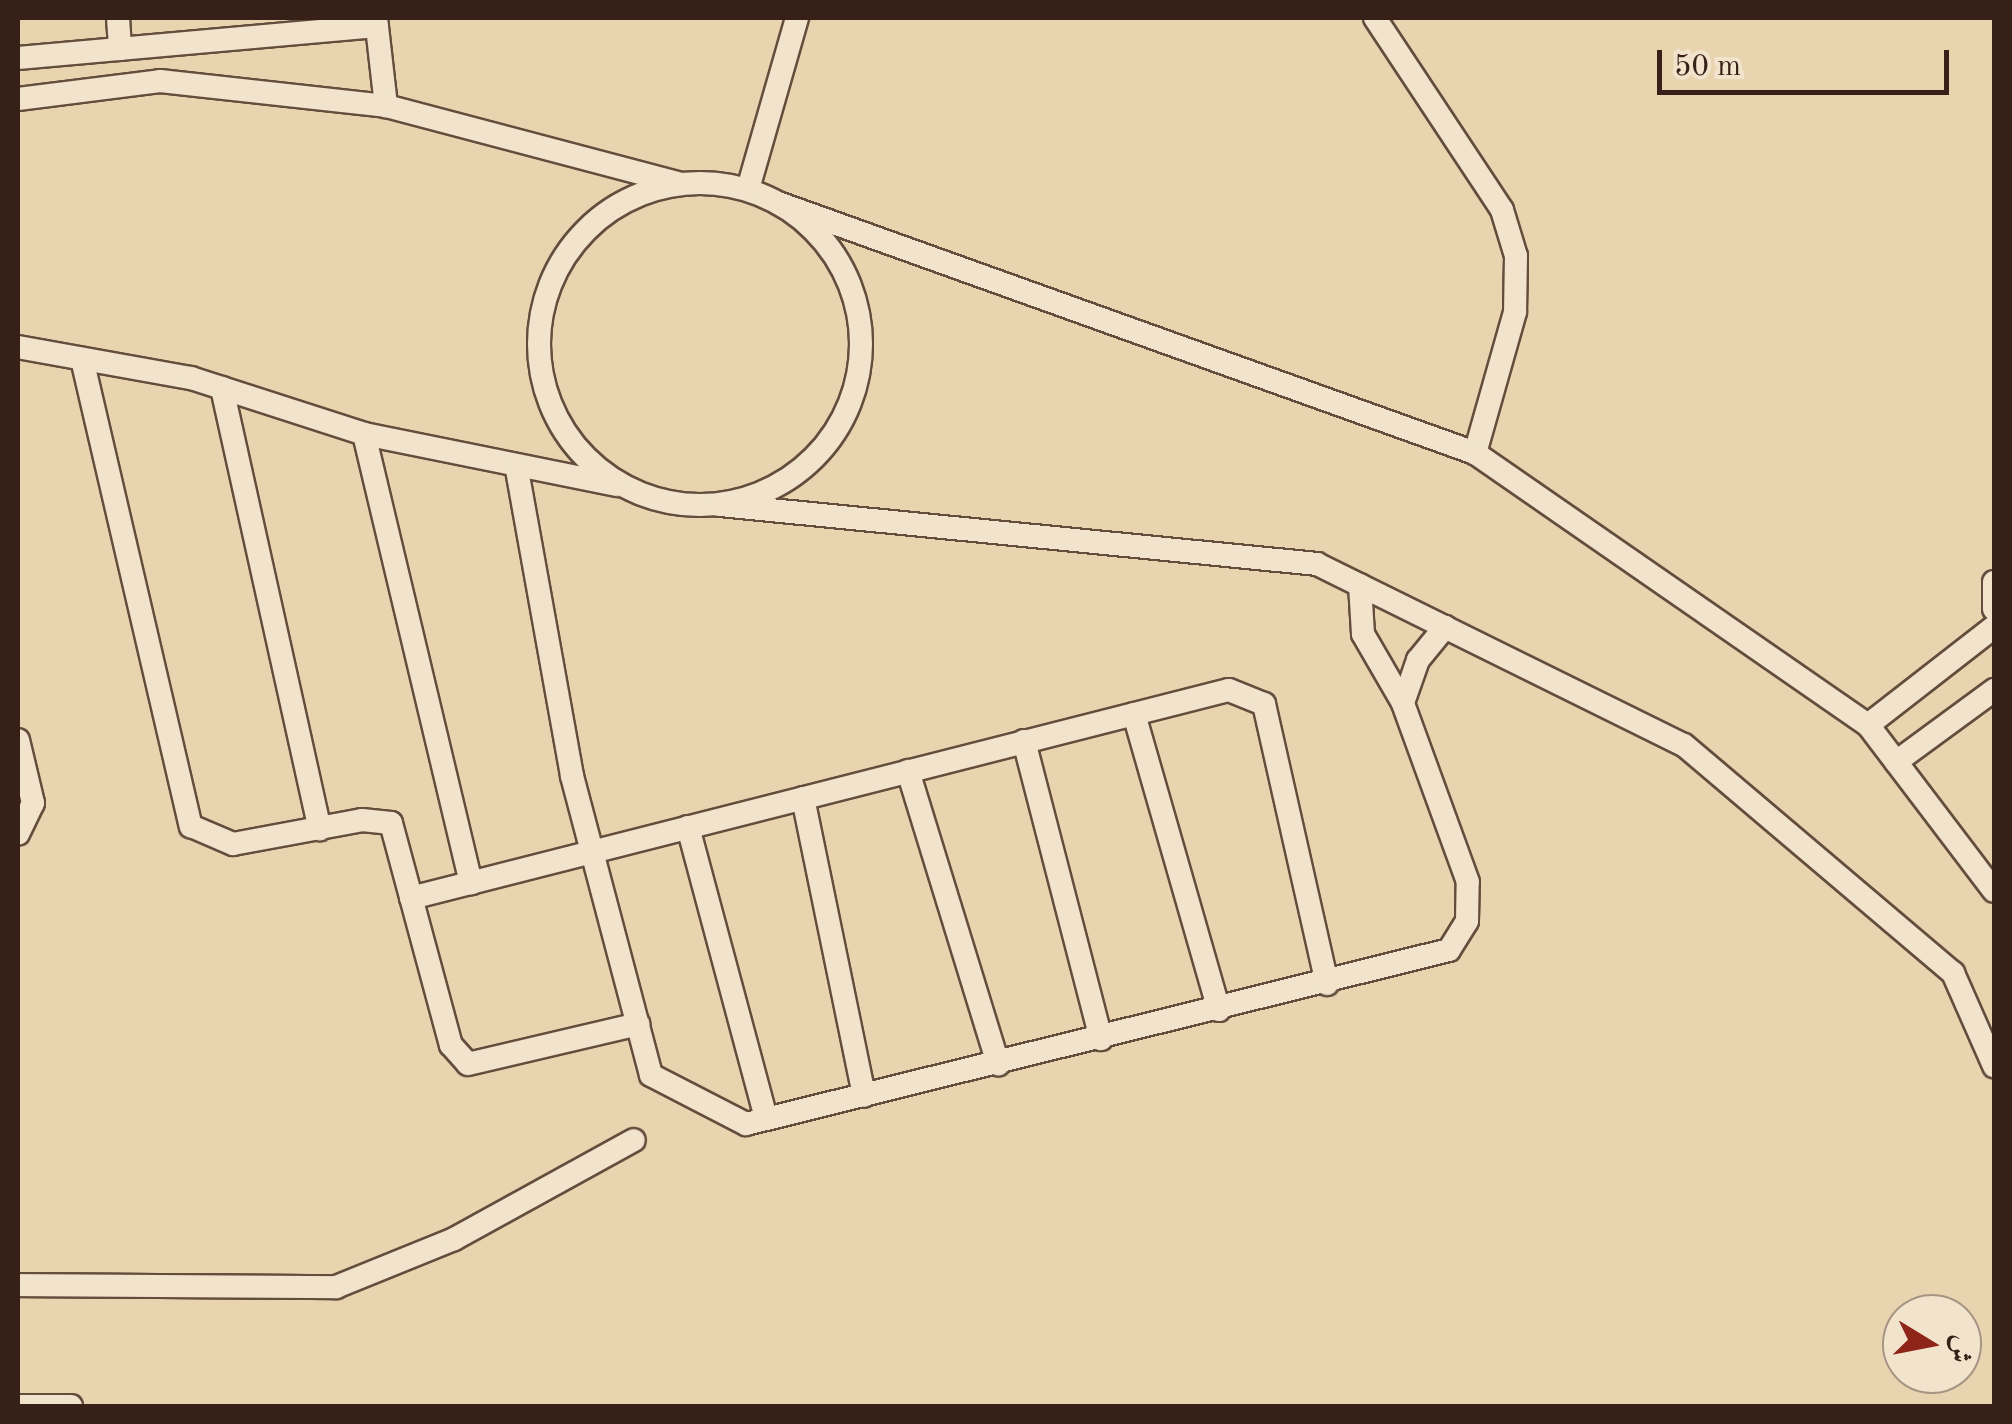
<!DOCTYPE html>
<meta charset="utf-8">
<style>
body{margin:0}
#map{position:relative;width:2012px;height:1424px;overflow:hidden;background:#e9d4b0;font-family:"Old Standard TT",Amiri,serif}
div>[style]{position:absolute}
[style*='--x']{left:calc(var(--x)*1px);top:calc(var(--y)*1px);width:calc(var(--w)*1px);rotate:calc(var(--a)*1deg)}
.roads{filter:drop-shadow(2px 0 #644d3d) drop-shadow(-2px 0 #644d3d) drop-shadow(0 2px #644d3d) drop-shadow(0 -2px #644d3d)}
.service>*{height:22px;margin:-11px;padding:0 11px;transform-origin:11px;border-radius:11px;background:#f1e3cc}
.service>.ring{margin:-11px;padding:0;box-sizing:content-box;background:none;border:22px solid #f1e3cc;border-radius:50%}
span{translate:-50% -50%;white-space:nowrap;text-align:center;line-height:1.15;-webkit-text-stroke:8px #f1e3cc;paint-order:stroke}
.frame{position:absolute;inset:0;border:20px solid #372017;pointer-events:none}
.north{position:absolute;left:1882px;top:1294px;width:100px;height:100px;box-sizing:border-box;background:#f1e3cc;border:2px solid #a79584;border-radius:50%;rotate:100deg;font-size:28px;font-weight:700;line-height:40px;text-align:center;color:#372017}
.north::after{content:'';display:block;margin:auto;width:35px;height:45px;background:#8f2418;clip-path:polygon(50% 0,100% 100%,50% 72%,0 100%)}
.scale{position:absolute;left:1657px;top:50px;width:292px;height:45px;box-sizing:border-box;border:5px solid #372017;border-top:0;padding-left:12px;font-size:30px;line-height:35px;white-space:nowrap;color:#372017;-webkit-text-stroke:8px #f1e3cc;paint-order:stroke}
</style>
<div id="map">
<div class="roads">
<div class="service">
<i style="--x:118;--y:18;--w:31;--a:86"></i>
<i style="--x:376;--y:18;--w:89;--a:83.5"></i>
<i style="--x:1375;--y:18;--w:230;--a:56.5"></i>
<i style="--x:1502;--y:210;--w:48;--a:73.1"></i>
<i style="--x:1516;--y:256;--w:56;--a:91"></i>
<i style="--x:1515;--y:312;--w:147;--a:105.8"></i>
<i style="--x:18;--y:58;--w:360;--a:-5.1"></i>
<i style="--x:18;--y:99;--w:143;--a:-7.2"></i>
<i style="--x:160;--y:81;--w:227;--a:6.3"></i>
<i style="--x:386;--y:106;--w:302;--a:14.8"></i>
<i class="ring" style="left:539px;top:183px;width:300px;height:300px"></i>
<i style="--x:748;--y:189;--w:178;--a:-74"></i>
<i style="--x:778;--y:203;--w:740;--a:19.73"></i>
<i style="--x:1475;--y:453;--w:478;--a:34.7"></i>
<i style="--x:1868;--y:725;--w:208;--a:52.8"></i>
<i style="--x:18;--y:347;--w:176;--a:10.2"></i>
<i style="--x:191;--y:378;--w:182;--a:17.9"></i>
<i style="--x:364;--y:434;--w:258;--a:11.4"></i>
<i style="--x:82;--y:359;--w:480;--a:76.9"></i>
<i style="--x:191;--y:826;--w:46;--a:23.2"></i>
<i style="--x:233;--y:844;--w:131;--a:-10.5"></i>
<i style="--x:362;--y:820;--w:29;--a:6"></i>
<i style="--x:391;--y:823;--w:230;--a:74.9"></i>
<i style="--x:451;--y:1045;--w:25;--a:48"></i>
<i style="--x:468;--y:1064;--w:175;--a:-13.2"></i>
<i style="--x:222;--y:388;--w:452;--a:77.5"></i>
<i style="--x:364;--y:434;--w:462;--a:76.6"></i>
<i style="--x:517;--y:470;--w:311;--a:79.8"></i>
<i style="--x:572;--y:776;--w:309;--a:75.2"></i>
<i style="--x:651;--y:1075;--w:107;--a:27.3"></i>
<i style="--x:746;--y:1124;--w:724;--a:-13.9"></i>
<i style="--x:1449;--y:950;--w:34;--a:-58"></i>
<i style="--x:1467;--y:921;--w:39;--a:-89"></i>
<i style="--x:1468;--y:882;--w:190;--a:-110"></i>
<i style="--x:1403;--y:703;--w:46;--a:-70.8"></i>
<i style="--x:1418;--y:660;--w:43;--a:-50.7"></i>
<i style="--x:720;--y:505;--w:600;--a:5.64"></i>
<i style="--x:1317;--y:564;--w:409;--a:26.3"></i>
<i style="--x:1684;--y:745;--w:353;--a:40.3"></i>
<i style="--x:1953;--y:973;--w:102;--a:66.2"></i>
<i style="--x:1994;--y:582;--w:27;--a:90"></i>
<i style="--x:1360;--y:585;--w:49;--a:86.5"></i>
<i style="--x:1363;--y:634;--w:80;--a:59.9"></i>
<i style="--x:1134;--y:714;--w:308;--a:74"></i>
<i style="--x:1868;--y:725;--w:160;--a:-37.9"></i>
<i style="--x:18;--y:740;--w:65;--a:76.6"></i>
<i style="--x:33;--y:803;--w:34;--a:116"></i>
<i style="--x:1024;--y:741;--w:308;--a:75.5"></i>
<i style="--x:1896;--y:762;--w:122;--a:-36.3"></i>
<i style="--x:908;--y:771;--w:307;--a:72.9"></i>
<i style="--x:803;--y:798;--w:304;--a:78.4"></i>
<i style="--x:688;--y:827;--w:302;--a:75"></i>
<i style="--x:411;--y:898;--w:844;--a:-14.27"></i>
<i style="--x:1229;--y:690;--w:38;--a:22"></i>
<i style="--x:1264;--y:704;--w:287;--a:77.3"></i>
<i style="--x:18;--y:1285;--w:318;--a:0.4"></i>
<i style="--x:336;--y:1287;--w:127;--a:-22.1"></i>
<i style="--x:454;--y:1239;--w:205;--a:-28.8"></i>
<i style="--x:18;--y:1406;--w:53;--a:0"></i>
</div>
</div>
<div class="frame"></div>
<div class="north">ش</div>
<div class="scale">50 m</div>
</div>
